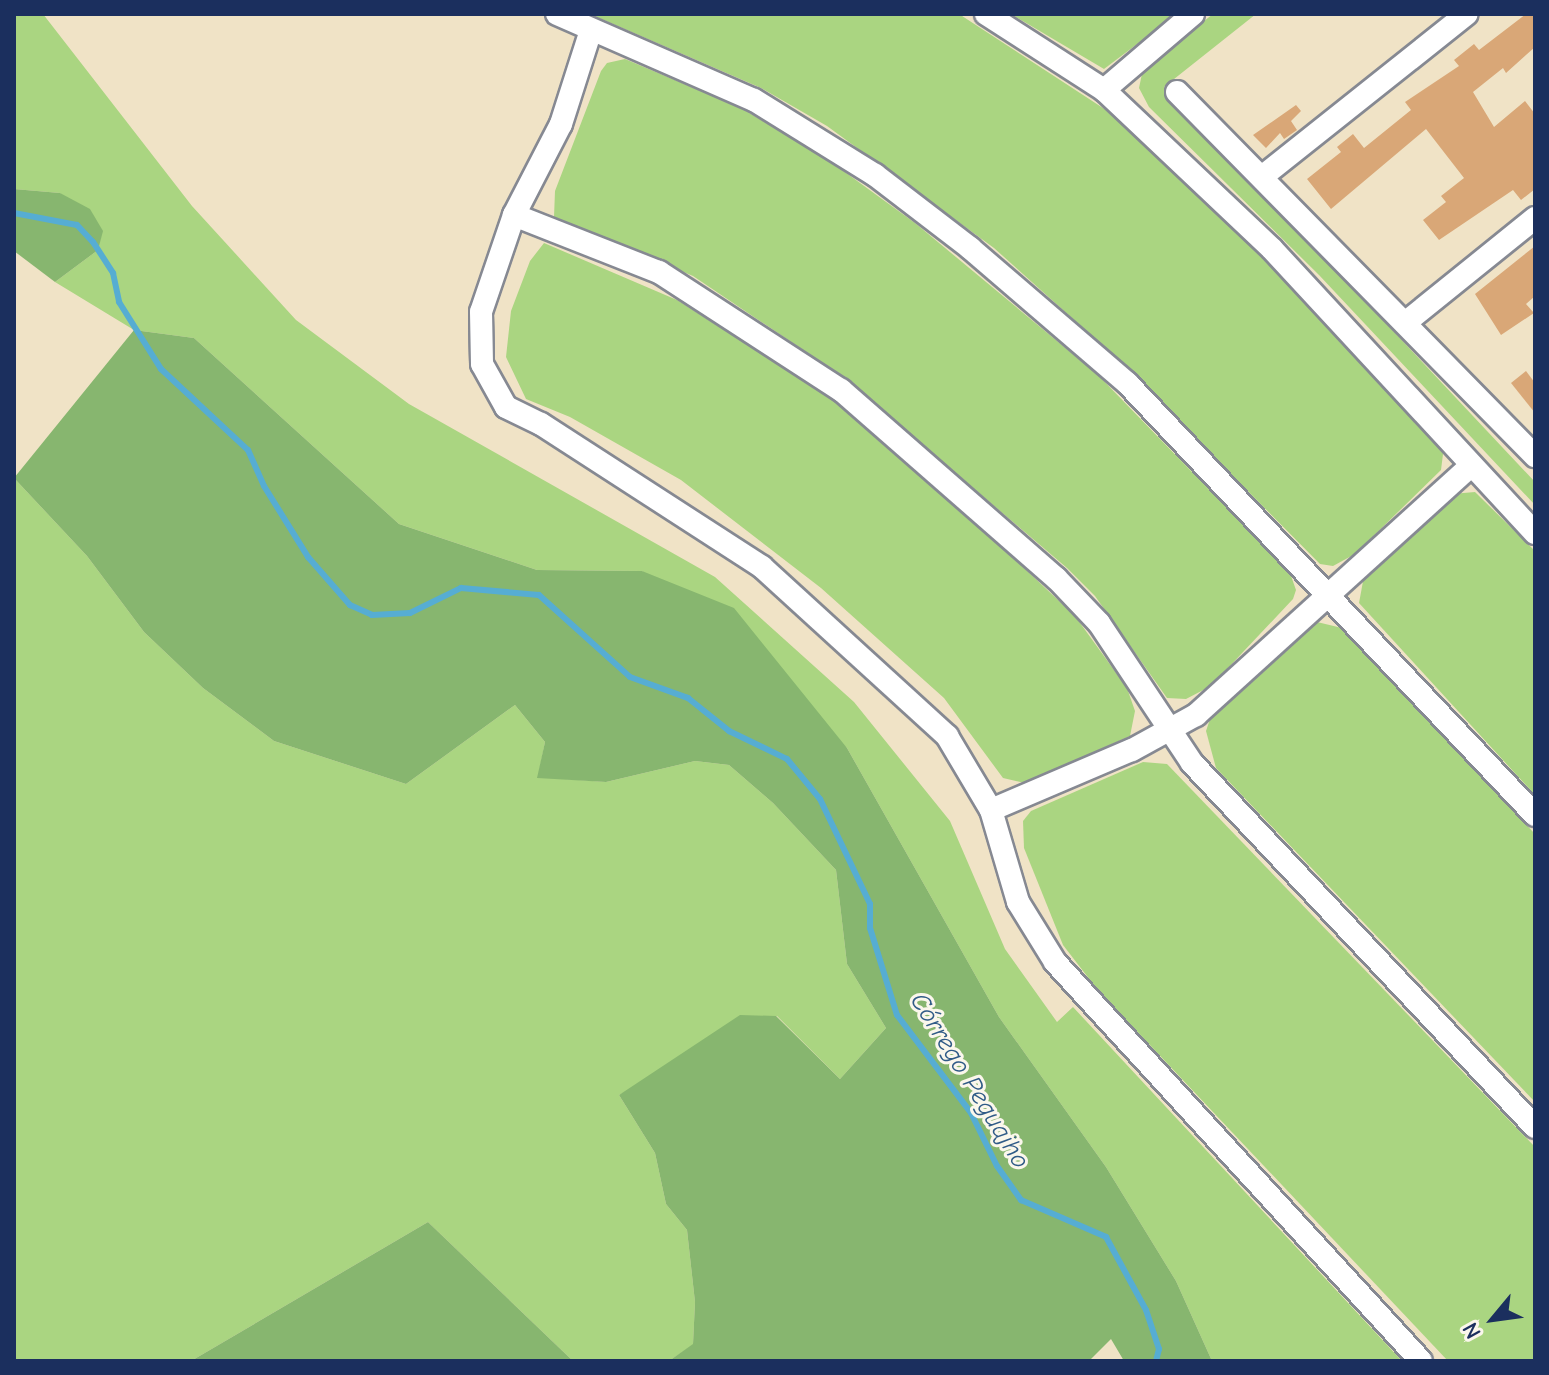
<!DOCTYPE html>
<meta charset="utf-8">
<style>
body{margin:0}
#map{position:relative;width:1549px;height:1375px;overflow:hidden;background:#f0e3c6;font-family:"Comic Neue",sans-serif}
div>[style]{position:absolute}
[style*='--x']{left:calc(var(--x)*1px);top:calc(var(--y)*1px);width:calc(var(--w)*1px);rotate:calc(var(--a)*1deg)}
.green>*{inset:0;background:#aad581}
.forest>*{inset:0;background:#87b66f}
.stream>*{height:6px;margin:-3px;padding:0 3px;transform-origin:3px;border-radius:3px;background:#56add3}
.building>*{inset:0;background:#d9a777}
.roads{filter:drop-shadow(2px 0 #868992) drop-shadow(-2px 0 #868992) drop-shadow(0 2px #868992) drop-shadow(0 -2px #868992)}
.street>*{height:22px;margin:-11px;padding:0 11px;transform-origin:11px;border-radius:11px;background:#fff}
span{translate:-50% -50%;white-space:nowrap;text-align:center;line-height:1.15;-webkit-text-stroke:6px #fbf7ec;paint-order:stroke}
.water-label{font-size:26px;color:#305b87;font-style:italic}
.frame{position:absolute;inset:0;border:16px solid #1b2f5e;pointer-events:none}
.north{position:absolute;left:1453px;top:1279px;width:80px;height:80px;-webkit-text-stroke:6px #fbf7ec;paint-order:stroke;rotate:241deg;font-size:22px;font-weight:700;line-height:32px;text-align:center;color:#1b2f5e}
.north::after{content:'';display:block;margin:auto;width:28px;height:36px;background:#1b2f5e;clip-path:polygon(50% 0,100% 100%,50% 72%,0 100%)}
</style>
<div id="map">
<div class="green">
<i style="clip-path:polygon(14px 14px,43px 14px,192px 206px,296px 320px,409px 404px,715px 577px,854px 702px,950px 821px,1005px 949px,1057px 1022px,1073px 1007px,1402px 1361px,1212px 1361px,1176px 1281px,1106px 1167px,999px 1017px,847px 748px,642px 571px,537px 570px,399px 524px,194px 338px,134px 330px,55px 282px,98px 250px,60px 193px,14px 189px)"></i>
<i style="clip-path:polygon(590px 14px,959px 14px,1106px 110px,1246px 238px,1444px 446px,1441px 470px,1355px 554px,1333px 566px,1320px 564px,1112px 354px,994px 248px,827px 126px,761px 88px)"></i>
<i style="clip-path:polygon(1011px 14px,1177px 14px,1104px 69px)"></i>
<i style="clip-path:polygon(1213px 14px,1256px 14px,1164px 87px,1535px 482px,1535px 505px,1319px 275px,1149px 107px,1139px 88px,1143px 69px)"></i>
<i style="clip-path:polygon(625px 59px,741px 108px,827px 159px,915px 223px,1098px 375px,1290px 573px,1296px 590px,1293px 599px,1211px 686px,1186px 699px,1167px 698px,1095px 596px,1067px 568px,839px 374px,693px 276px,554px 217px,555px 191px,601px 71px,607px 63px)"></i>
<i style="clip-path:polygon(544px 243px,677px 300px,831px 398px,903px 454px,1075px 616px,1127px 688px,1135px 711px,1130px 736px,1025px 783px,1003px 778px,944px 698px,821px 588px,681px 480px,570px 417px,526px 399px,506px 357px,511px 311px,530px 261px)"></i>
<i style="clip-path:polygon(14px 478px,87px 556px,144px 632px,203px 688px,274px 741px,406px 784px,515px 705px,545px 742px,538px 777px,606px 782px,695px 761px,729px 765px,773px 803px,836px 870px,847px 964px,886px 1028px,840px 1079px,777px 1016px,619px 1095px,655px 1153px,666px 1204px,687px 1230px,695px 1302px,693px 1345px,669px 1361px,573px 1361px,428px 1222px,191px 1361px,14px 1361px)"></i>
<i style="clip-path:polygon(1475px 492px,1535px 551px,1535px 795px,1359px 603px,1364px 576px,1452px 494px)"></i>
<i style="clip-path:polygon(1317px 622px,1342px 628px,1535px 834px,1535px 1102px,1216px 768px,1206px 731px,1210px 719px,1305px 627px)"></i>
<i style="clip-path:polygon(1143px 762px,1167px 764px,1535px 1147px,1535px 1361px,1448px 1361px,1097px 989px,1063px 945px,1024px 848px,1023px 821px,1031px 811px)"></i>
</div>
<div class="forest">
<i style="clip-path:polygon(14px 189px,60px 193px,90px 209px,103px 231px,98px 250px,55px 282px,14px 251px)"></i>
<i style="clip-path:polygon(134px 330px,194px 338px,399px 524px,537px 570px,642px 571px,734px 608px,847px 748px,999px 1017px,1106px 1167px,1176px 1281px,1212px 1361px,1124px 1361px,1111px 1339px,1089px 1361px,669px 1361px,693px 1344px,695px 1302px,687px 1230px,666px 1204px,655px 1153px,619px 1095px,740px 1015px,776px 1016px,840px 1079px,886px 1028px,847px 964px,836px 870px,773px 803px,729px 765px,695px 761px,606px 782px,537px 778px,545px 742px,515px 705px,406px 784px,274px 741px,203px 688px,144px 632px,87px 556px,14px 478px)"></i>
<i style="clip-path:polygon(428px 1222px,573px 1361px,191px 1361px)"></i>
</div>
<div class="stream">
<i style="--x:14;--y:213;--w:64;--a:10.8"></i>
<i style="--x:77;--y:225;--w:23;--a:47"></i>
<i style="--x:93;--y:242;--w:37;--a:57"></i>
<i style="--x:113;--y:273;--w:30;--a:78"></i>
<i style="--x:119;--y:302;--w:79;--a:57.9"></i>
<i style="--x:161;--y:369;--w:119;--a:43"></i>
<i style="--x:248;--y:450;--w:39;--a:66"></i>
<i style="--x:264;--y:486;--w:84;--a:58.2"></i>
<i style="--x:308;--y:557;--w:64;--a:48.8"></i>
<i style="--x:350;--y:605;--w:24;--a:24"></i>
<i style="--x:372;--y:615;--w:38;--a:-3"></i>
<i style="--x:410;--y:613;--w:57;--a:-26.1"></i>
<i style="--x:461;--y:588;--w:78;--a:5.1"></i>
<i style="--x:539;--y:595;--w:122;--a:42"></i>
<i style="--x:630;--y:677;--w:62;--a:19.9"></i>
<i style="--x:688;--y:698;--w:53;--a:38.8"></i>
<i style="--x:729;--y:731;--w:64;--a:25.8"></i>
<i style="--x:787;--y:759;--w:52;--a:50.5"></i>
<i style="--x:820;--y:799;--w:116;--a:64.5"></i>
<i style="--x:870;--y:904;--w:24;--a:90"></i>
<i style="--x:870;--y:928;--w:91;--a:72.8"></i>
<i style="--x:897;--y:1015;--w:123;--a:52.9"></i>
<i style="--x:971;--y:1113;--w:59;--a:63.9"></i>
<i style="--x:997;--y:1166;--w:42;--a:54.8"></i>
<i style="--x:1021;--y:1200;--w:93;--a:23.5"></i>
<i style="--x:1106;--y:1237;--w:83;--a:61.3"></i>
<i style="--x:1146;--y:1310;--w:41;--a:71.6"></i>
<i style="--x:1159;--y:1349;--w:12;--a:104"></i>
</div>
<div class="building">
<i style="clip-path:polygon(1526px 14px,1535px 14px,1535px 47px,1506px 73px,1503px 68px,1473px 92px,1494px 127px,1525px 101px,1535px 114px,1535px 189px,1521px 200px,1513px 190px,1439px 240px,1423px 220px,1446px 202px,1441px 196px,1464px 178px,1426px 129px,1331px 209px,1307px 179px,1341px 152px,1337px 147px,1353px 134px,1364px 148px,1411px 110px,1405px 102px,1459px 66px,1454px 60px,1474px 44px,1479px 50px)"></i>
<i style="clip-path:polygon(1296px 105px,1301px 111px,1291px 121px,1297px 130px,1284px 139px,1280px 133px,1266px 148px,1253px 135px)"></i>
<i style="clip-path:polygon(1535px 246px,1535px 296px,1526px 304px,1534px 313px,1501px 335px,1475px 294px)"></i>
<i style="clip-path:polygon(1526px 371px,1535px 383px,1535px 413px,1511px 383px)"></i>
</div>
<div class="roads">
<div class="street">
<i style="--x:557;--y:14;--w:215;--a:23.6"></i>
<i style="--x:754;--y:100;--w:142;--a:31.8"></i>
<i style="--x:875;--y:175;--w:120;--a:37.5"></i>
<i style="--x:970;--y:248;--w:207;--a:40.7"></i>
<i style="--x:1127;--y:383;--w:594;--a:46.64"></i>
<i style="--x:986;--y:14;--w:140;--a:32.8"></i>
<i style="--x:1104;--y:90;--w:231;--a:43.4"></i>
<i style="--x:1272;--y:249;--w:387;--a:47.2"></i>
<i style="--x:591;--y:30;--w:99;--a:107.7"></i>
<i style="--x:561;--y:124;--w:102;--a:117.3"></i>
<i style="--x:514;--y:215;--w:102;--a:108.8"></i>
<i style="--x:481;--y:312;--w:52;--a:88.9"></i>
<i style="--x:482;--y:364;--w:49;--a:60.8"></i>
<i style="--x:506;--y:407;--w:39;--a:26"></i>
<i style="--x:541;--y:424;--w:263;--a:32.9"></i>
<i style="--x:762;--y:567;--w:251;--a:42.4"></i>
<i style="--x:947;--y:736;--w:86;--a:59.3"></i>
<i style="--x:991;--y:810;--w:96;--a:73.6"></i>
<i style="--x:1018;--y:902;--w:70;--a:58.3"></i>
<i style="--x:1055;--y:962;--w:541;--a:47.47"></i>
<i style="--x:1104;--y:90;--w:117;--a:-40.5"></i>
<i style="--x:1177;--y:92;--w:511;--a:45.48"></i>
<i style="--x:1263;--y:176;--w:260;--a:-38.5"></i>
<i style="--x:514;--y:215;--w:156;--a:21.5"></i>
<i style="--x:659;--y:272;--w:217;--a:33"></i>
<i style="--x:841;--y:390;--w:286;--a:41.2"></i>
<i style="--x:1056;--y:578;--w:62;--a:46.3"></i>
<i style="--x:1099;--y:623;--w:168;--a:56.4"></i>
<i style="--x:1192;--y:763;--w:500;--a:46.7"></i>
<i style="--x:1405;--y:323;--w:167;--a:-38.9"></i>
<i style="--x:991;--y:810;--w:153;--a:-23.1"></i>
<i style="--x:1132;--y:750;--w:73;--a:-28.7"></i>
<i style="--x:1196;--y:715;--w:371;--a:-42.2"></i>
</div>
</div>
<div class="water-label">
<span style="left:969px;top:1081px;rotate:58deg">Córrego Peguajho</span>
</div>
<div class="frame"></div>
<div class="north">N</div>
</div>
